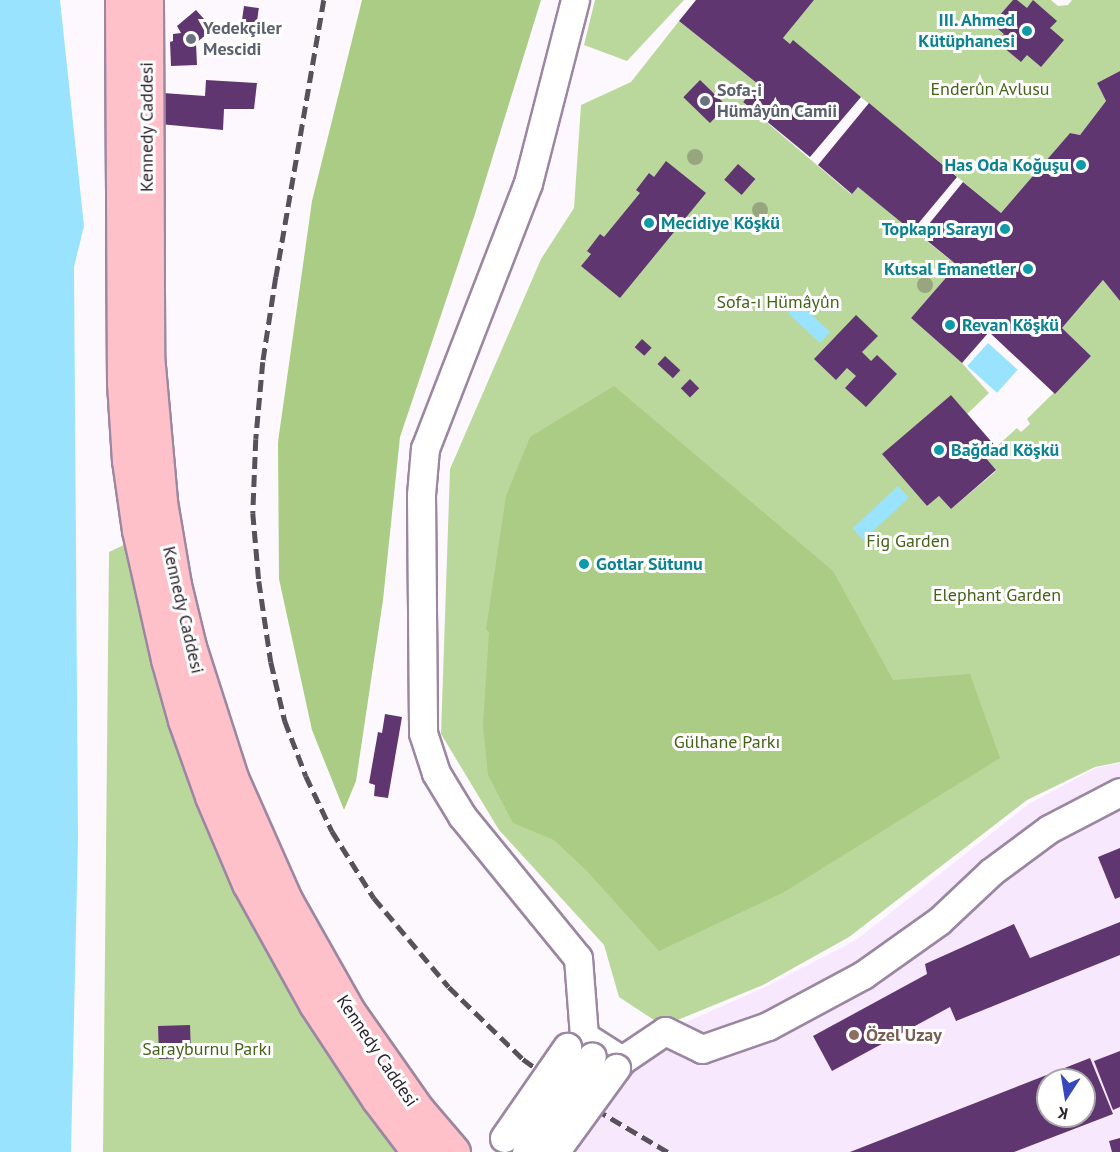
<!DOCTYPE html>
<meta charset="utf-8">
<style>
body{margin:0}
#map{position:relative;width:1120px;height:1152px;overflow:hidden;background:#fdf8fe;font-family:"PT Sans",sans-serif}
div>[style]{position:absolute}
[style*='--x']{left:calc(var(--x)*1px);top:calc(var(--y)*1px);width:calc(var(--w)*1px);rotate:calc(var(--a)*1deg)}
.built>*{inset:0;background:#f8e8fe}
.green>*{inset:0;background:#bbd89c}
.forest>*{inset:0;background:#aacc84}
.water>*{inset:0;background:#9ae3fe;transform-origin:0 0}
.building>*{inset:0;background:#5f366f;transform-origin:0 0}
.roads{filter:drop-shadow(2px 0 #9b87a2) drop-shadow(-2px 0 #9b87a2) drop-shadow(0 2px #9b87a2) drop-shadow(0 -2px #9b87a2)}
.minor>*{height:27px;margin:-13.5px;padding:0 13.5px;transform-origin:13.5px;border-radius:13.5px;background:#fff}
.major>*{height:33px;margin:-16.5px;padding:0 16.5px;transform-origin:16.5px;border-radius:16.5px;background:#fec1ca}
.rail>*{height:4.5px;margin-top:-2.25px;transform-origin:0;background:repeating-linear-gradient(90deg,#58515b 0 12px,transparent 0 18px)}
.bridges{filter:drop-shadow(2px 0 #9b87a2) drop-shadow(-2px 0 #9b87a2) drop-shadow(0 2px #9b87a2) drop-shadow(0 -2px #9b87a2)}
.minor-bridge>*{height:27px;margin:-13.5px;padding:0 13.5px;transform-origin:13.5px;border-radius:13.5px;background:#fff}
.trees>*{width:16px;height:16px;margin:-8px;border-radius:50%;background:#98a680}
.dots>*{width:16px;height:16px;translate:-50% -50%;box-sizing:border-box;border:3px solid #fff;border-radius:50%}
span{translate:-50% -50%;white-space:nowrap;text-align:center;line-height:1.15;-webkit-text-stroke:6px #fff;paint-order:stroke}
.culture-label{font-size:18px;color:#0d838f;font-weight:700}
.right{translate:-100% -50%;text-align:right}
.left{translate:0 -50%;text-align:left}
.worship-label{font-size:18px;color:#5b616d;font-weight:700}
.park-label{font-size:18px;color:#456219}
.street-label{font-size:18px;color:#2b232e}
.education-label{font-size:18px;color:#785e54;font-weight:700}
.north{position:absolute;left:1036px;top:1068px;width:60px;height:60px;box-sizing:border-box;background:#fff;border:2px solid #aaa7ab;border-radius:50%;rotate:192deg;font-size:16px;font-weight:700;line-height:24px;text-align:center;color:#2b232e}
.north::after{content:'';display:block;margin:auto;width:21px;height:27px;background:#3847ba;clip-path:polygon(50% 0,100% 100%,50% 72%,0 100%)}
</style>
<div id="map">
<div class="built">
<i style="clip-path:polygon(evenodd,1120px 763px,1120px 1152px,568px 1152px,666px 1031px,763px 988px,856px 940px,1030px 803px,1096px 768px,1120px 763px,1048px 1080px,1084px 1080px,1084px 1116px,1048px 1116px,1048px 1080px)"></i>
</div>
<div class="green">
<i style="clip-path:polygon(595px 0,684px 0,627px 61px,584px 45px)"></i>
<i style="clip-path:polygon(814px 0,1051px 0,1058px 6px,1068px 5px,1072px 0,1120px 0,1120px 71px,1097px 83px,1106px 101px,1080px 135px,1070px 133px,1001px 213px,793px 41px,790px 44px,783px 38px)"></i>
<i style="clip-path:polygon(679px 21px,758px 84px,743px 102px,851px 194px,858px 187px,957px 265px,911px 318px,962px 363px,989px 393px,967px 414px,951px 395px,883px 454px,927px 506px,939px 496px,951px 509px,996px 471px,985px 457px,1017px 428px,1021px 432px,1030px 424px,1027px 419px,1091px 356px,1062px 328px,1103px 280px,1120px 301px,1120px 762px,1095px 767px,1027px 800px,849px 937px,763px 985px,663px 1026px,619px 997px,604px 945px,499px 830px,441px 734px,450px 469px,541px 259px,574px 208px,581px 105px,631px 82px)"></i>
<i style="clip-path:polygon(130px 542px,403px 1152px,103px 1152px,109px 552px)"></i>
</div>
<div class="forest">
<i style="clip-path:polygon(362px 0,541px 0,475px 214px,400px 437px,383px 600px,356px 781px,344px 810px,312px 730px,279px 579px,278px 442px,312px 201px)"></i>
<i style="clip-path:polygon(614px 386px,833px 571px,893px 680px,970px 674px,1000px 758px,784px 892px,659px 951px,587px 871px,554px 840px,513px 823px,488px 775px,483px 726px,489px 632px,486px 629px,506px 496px,530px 437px)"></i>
</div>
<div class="water">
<i style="clip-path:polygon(0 0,60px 0,84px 226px,74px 267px,78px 839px,71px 1152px,0 1152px)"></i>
<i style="left:798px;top:302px;width:44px;height:15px;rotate:43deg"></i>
<i style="left:988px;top:343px;width:40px;height:31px;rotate:42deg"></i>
<i style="left:898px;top:486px;width:16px;height:62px;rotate:47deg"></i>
</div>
<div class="building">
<i style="clip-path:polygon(696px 0,814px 0,783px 38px,790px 44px,793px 40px,861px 97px,810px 157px,743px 102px,758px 84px,679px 21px)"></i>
<i style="clip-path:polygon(1013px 0,1017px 0,1027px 8px,1033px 0,1057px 21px,1050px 28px,1064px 40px,1041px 67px,1027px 55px,1021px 62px,997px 42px,1004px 34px,992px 24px)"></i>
<i style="left:244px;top:6px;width:15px;height:25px;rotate:8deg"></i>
<i style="clip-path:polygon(196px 10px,213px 29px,196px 43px,197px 65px,171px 66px,170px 42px,173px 41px,173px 34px,181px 33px,177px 26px)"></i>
<i style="clip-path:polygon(1120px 71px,1120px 301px,1103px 280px,1062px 328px,1091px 356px,1055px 394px,989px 332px,962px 363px,911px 318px,957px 265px,920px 235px,963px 182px,1001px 213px,1070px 133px,1080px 135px,1106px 101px,1097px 83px)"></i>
<i style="clip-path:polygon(206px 80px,257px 83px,254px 109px,224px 109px,223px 130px,149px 123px,149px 92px,205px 96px)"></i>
<i style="left:700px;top:80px;width:37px;height:24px;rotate:44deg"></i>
<i style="clip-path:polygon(869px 103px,957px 177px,912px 231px,858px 187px,852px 194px,818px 165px)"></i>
<i style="clip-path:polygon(666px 161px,706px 193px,620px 298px,581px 266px,591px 254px,587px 251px,600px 234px,604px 237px,640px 193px,636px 190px,649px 173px,654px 177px)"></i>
<i style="left:738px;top:164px;width:23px;height:21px;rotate:41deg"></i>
<i style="clip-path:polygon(856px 315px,878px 336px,862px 352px,871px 361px,877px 355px,897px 374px,866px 407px,845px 388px,856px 376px,847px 368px,836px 380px,814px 359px)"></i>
<i style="left:642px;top:339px;width:13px;height:11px;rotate:42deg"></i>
<i style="left:665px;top:356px;width:21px;height:11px;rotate:43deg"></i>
<i style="left:690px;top:379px;width:13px;height:13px;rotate:45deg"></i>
<i style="clip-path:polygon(951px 395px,996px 447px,985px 457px,996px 470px,951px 509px,939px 496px,927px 506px,882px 454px)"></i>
<i style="clip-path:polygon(385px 714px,402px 717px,388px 798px,374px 796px,375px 785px,369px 783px,378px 732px,382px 733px)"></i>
<i style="clip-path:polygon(1120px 848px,1120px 897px,1115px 899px,1098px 857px)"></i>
<i style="clip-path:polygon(1120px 922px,1120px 955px,956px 1021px,950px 1007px,832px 1071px,813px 1036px,927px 974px,925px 964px,1014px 924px,1030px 958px)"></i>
<i style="left:190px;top:1025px;width:33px;height:32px;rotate:88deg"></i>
<i style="clip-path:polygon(1120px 1051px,1120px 1107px,1113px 1110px,1094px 1061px)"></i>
<i style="clip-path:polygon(evenodd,1090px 1058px,1113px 1114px,1014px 1152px,850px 1152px,1090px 1058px,1048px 1080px,1084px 1080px,1084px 1116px,1048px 1116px,1048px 1080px)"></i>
<i style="clip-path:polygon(1120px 1138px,1120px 1152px,1112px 1152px,1109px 1141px)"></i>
</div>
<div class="roads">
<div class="minor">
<i style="--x:575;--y:0;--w:189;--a:104.4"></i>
<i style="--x:528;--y:183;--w:284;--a:111.2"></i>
<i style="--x:425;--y:448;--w:47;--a:94.9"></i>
<i style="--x:421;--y:495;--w:238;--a:89.5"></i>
<i style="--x:423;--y:733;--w:42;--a:72"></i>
<i style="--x:436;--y:773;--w:50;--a:58.8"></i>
<i style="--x:462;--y:816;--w:183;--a:50.8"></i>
<i style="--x:578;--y:958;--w:78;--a:85.6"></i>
<i style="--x:584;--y:1036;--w:45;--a:32.3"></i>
<i style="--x:616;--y:1068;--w:10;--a:-53"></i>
<i style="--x:622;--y:1060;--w:52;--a:-34"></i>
<i style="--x:665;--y:1031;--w:41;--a:25.9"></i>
<i style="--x:702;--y:1049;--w:70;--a:-19.2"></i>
<i style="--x:768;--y:1026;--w:108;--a:-28.2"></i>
<i style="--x:863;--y:975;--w:93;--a:-35.4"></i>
<i style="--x:939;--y:921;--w:71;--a:-43.3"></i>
<i style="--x:991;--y:872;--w:72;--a:-36.6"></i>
<i style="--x:1049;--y:829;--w:80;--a:-27.5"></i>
</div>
<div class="major">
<i style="--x:122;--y:0;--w:383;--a:89.7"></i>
<i style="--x:124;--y:383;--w:77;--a:86.3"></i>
<i style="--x:129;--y:460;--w:71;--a:81.9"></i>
<i style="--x:139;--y:530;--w:132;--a:77.3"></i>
<i style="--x:168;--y:659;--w:63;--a:74.4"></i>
<i style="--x:185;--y:720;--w:81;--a:70.4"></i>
<i style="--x:212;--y:796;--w:95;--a:67"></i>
<i style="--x:249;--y:883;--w:138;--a:61"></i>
<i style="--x:316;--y:1004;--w:113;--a:56.6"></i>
<i style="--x:378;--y:1098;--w:68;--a:52.8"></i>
<i style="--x:146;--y:0;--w:355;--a:89.8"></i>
<i style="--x:147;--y:355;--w:148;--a:84.9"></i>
<i style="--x:160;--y:502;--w:84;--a:80.4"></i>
<i style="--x:174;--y:585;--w:64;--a:76.4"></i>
<i style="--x:189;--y:647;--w:138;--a:72.2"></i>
<i style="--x:231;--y:778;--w:133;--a:66.1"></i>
<i style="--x:285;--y:900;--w:130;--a:60.5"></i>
<i style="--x:349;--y:1013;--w:120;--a:54.9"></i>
<i style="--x:418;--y:1111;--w:54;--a:49.5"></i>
</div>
</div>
<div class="rail">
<i style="--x:324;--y:0;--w:281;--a:99.8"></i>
<i style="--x:276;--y:277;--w:86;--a:98.7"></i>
<i style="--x:263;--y:362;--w:77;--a:95.2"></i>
<i style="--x:256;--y:439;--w:74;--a:92.3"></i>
<i style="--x:253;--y:513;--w:68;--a:85"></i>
<i style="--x:259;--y:581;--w:82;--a:81.6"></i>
<i style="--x:271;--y:662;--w:61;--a:76.7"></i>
<i style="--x:285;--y:721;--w:59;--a:69.1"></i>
<i style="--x:306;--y:776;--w:61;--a:64.7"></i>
<i style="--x:332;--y:831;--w:79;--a:57.9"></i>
<i style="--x:374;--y:898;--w:116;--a:49.9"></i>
<i style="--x:449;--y:987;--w:103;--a:44.2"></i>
<i style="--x:523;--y:1059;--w:70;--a:35.7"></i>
<i style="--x:580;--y:1100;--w:102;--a:30.6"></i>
</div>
<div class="bridges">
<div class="minor-bridge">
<i style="--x:504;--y:1138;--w:111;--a:-55.3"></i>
<i style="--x:526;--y:1152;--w:116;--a:-55.5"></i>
<i style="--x:555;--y:1152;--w:104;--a:-54"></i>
</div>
</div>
<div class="trees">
<i style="left:695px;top:157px"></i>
<i style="left:760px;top:210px"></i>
<i style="left:925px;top:285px"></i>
</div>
<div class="dots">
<i style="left:1027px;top:31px;background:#0f9aa8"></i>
<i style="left:191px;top:39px;background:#6b7280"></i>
<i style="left:705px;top:101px;background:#6b7280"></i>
<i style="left:1081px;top:165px;background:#0f9aa8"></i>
<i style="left:649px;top:223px;background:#0f9aa8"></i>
<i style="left:1005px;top:229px;background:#0f9aa8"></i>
<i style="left:1028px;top:269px;background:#0f9aa8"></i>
<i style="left:950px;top:325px;background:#0f9aa8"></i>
<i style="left:939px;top:450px;background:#0f9aa8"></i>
<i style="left:584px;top:564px;background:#0f9aa8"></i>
<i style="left:854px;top:1035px;background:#8d6e63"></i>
</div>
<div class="culture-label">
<span class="right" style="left:1015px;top:31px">III. Ahmed<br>Kütüphanesi</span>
<span class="right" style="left:1069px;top:165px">Has Oda Koğuşu</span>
<span class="left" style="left:661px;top:223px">Mecidiye Köşkü</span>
<span class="right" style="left:993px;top:229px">Topkapı Sarayı</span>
<span class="right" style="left:1016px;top:269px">Kutsal Emanetler</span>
<span class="left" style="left:962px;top:325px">Revan Köşkü</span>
<span class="left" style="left:951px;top:450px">Bağdad Köşkü</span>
<span class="left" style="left:596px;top:564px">Gotlar Sütunu</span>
</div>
<div class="worship-label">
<span class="left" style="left:203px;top:39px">Yedekçiler<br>Mescidi</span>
<span class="left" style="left:717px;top:101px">Sofa-i<br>Hümâyûn Camii</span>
</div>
<div class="park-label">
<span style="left:990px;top:89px">Enderûn Avlusu</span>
<span style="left:778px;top:302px">Sofa-ı Hümâyûn</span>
<span style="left:908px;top:541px">Fig Garden</span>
<span style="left:997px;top:595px">Elephant Garden</span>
<span style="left:727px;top:742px">Gülhane Parkı</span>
<span style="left:207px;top:1049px">Sarayburnu Parkı</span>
</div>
<div class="street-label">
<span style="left:147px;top:127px;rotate:-90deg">Kennedy Caddesi</span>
<span style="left:183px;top:610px;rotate:77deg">Kennedy Caddesi</span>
<span style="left:377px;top:1051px;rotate:56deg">Kennedy Caddesi</span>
</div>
<div class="education-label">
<span class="left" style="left:866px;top:1035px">Özel Uzay</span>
</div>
<div class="north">K</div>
</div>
